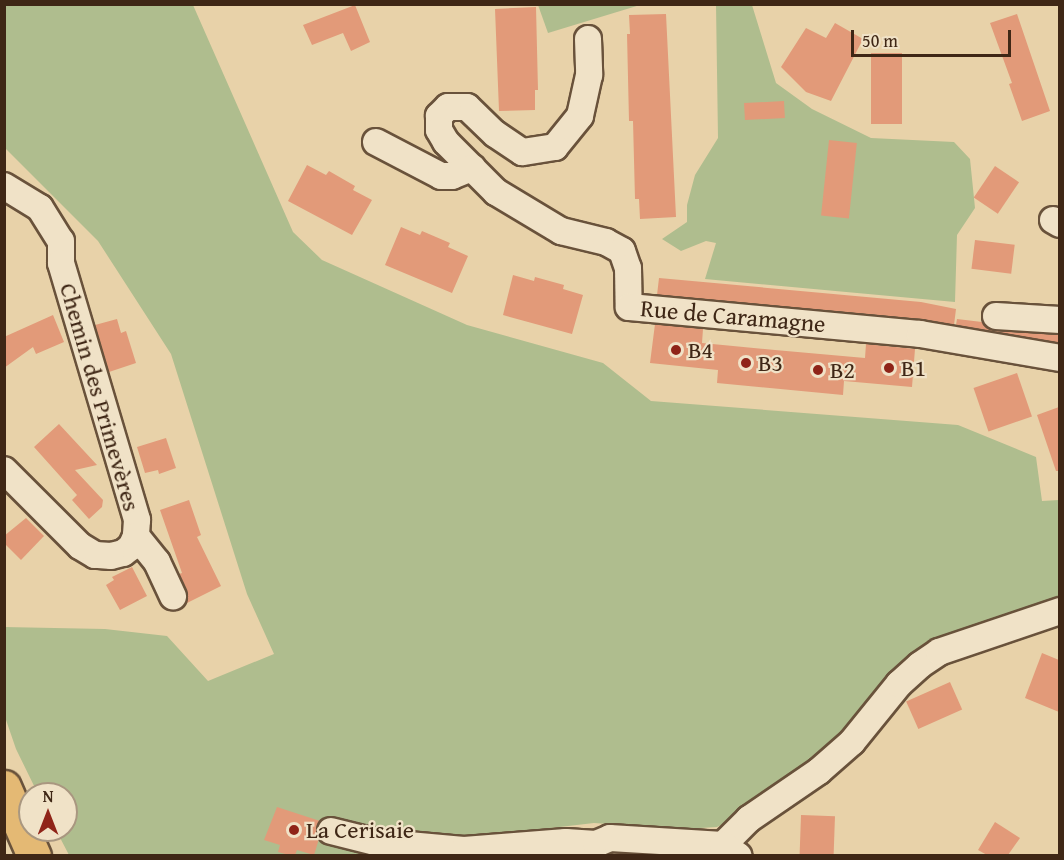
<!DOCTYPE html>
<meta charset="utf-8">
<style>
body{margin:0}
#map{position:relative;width:1064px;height:860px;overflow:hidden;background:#e8d2a9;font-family:"Gentium Book Plus",serif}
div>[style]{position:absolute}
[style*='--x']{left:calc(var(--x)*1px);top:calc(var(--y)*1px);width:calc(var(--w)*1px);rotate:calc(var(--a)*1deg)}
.green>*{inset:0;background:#afbd8e}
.building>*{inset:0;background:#e29a79;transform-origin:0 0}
.roads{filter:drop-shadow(2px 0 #69523b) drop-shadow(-2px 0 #69523b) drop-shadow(0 2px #69523b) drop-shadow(0 -2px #69523b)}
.minor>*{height:26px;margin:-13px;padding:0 13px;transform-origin:13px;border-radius:13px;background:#f0e2c7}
.highway>*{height:33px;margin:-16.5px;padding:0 16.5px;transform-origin:16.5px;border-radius:16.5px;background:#e4b974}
.dots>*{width:16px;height:16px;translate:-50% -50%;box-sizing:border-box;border:3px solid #f0e2c7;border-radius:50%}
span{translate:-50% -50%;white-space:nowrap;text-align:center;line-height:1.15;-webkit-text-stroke:4.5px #f0e2c7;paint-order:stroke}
.street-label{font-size:24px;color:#3f2716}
.poi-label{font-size:24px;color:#3f2716}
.left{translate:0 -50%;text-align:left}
.frame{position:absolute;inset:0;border:6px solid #3f2716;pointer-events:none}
.north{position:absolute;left:18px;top:782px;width:60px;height:60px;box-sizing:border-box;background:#f0e2c7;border:2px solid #a99780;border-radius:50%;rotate:0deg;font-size:16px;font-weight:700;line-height:24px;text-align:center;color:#3f2716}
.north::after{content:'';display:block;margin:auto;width:21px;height:27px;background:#8f2418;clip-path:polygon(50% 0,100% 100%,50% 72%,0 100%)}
.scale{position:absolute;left:851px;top:30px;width:160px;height:27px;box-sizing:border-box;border:3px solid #3f2716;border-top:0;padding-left:8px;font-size:18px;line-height:21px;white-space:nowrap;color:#3f2716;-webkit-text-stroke:4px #f0e2c7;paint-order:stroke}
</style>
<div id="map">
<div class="green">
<i style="clip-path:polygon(5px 5px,193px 5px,293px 232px,322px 260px,467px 325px,603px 363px,651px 401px,958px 425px,1036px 457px,1042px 501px,1059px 500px,1059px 606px,928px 645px,823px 757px,736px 818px,717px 827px,683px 829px,594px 823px,474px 837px,487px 855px,69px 855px,56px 830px,66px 830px,66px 794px,38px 794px,16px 749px,5px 717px,4px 627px,105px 629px,167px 636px,208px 681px,274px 654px,247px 594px,171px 354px,98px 241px,5px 148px)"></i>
<i style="clip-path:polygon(538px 5px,640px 5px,548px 33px)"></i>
<i style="clip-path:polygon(716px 5px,752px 5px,776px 83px,812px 109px,871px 138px,954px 142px,970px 159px,975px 208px,957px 235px,955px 302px,705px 279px,716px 243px,706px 241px,681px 251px,662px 239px,687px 222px,687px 205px,695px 175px,718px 138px)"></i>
</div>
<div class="building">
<i style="clip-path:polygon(355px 5px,370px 42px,351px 51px,343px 33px,312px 45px,303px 25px)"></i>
<i style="clip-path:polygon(536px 7px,538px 90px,535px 90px,535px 110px,499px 111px,495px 9px)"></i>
<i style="clip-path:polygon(666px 14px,676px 217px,640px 219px,639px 199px,635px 199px,633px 121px,629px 121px,627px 34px,630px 34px,629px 15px)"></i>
<i style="clip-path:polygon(1017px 14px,1050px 111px,1022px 121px,1009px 84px,1012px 83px,990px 23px)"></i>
<i style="clip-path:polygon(835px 23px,863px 39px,831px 101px,806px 92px,781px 67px,806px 28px,826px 38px)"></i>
<i style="left:871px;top:53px;width:31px;height:71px"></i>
<i style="left:784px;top:101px;width:17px;height:40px;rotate:87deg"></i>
<i style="left:829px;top:140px;width:28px;height:76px;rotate:6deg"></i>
<i style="clip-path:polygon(307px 165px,326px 175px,329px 171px,355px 186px,353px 190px,372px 200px,352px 235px,288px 201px)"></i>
<i style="left:995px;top:166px;width:29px;height:38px;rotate:34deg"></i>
<i style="clip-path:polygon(401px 227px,420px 235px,422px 231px,450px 243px,448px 247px,468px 256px,452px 293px,385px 265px)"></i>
<i style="left:975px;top:240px;width:40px;height:29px;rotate:7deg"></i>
<i style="clip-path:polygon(513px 275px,534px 281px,535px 277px,564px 285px,563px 289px,583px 295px,572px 334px,503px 315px)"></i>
<i style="clip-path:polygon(659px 278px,921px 302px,956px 309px,954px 325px,921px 319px,657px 295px)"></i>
<i style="clip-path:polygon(53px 315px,64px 342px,36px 354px,33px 347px,4px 368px,4px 337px)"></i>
<i style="clip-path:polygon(117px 319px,121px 333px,126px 331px,136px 363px,109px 372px,95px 325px)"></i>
<i style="clip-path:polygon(957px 319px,982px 322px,987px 328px,995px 331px,1059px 335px,1059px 343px,956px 325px)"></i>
<i style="clip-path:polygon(655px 324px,703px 329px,702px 343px,775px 350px,865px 358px,866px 344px,915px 349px,912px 387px,844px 381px,843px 395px,717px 383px,718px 370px,650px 363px)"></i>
<i style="left:1017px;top:373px;width:46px;height:46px;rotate:71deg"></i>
<i style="clip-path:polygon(1059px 407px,1059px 471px,1056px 471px,1037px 415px)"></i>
<i style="clip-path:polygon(59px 424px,97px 465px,75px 470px,103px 500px,102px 507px,89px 519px,72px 500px,77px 495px,34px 447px)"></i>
<i style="clip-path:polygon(166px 438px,176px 468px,159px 474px,158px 470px,145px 473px,137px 447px)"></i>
<i style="clip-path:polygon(189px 500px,201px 535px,197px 537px,221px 586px,187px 603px,187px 590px,179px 574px,182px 573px,160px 510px)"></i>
<i style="clip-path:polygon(26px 518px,44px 536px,21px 560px,4px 543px,4px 536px)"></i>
<i style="clip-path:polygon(132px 567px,147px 596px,120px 610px,106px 585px,114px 580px,112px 577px)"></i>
<i style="clip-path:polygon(1042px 653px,1059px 660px,1059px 712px,1025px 698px)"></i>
<i style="left:950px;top:682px;width:30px;height:48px;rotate:66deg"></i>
<i style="clip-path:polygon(277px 807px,320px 821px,316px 828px,319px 839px,314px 855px,297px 850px,295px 855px,289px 855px,278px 852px,280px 845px,264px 840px)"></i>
<i style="left:801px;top:815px;width:34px;height:40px;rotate:2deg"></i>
<i style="clip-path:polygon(995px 822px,1020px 838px,1008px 855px,987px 855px,978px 850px)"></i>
</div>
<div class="roads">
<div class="minor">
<i style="--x:588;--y:39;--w:36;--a:88"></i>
<i style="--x:589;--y:75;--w:42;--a:102.4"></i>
<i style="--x:580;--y:116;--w:40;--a:129"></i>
<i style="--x:555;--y:147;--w:33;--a:171"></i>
<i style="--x:522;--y:152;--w:32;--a:-146"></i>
<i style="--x:495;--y:134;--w:39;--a:-136"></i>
<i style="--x:467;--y:107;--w:19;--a:180"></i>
<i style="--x:448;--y:107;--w:13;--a:135"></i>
<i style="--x:439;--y:116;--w:14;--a:90"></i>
<i style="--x:439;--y:130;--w:14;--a:60"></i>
<i style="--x:446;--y:142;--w:71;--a:45"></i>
<i style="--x:496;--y:192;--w:76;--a:31"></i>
<i style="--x:561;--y:231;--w:46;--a:13.7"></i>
<i style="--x:606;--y:242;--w:18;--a:29"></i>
<i style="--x:622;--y:251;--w:18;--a:71"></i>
<i style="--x:628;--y:268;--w:39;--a:89"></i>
<i style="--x:629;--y:307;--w:292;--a:5.3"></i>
<i style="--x:920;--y:334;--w:142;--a:9.7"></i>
<i style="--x:376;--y:142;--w:73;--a:27.6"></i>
<i style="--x:441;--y:176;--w:11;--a:0"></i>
<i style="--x:452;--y:176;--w:22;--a:-22"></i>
<i style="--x:4;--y:186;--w:42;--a:31.4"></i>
<i style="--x:40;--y:208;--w:39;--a:58"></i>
<i style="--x:61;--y:241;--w:22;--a:90"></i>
<i style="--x:61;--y:263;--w:268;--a:73.5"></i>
<i style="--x:137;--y:520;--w:16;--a:94"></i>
<i style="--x:136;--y:536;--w:12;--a:114"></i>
<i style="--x:131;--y:547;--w:10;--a:143"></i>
<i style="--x:123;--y:553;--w:12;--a:166"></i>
<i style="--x:111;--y:556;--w:16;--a:-176"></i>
<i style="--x:95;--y:555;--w:17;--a:-149"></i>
<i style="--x:80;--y:546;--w:107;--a:-135"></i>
<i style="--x:1053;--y:220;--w:8;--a:30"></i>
<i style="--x:996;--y:316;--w:64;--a:3.6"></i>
<i style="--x:136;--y:536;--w:33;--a:51"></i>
<i style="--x:157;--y:562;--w:38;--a:65"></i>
<i style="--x:331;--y:831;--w:45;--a:14"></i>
<i style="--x:375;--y:842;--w:89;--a:5.1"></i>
<i style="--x:464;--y:850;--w:102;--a:-4.5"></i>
<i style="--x:566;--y:842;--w:30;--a:4"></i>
<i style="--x:723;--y:845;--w:37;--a:-45"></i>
<i style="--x:749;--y:819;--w:85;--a:-34.4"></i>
<i style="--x:819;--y:771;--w:44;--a:-41.3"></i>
<i style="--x:852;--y:742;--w:75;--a:-51"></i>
<i style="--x:899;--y:684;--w:28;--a:-42"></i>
<i style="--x:920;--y:665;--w:23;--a:-34"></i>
<i style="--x:939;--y:652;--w:128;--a:-18.7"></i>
<i style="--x:588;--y:856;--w:14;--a:-56"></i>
<i style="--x:596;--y:844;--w:15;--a:-23"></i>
<i style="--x:610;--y:838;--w:113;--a:3.5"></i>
<i style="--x:723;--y:845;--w:19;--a:35"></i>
</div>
<div class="highway">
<i style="--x:4;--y:787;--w:75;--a:66.5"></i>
</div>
</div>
<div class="dots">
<i style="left:676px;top:350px;background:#8f2418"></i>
<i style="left:746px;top:363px;background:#8f2418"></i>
<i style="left:889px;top:368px;background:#8f2418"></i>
<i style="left:818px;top:370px;background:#8f2418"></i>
<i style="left:294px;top:830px;background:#8f2418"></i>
</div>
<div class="street-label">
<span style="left:733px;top:316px;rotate:5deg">Rue de Caramagne</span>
<span style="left:100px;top:397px;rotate:74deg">Chemin des Primevères</span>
</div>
<div class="poi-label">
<span class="left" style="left:688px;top:350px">B4</span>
<span class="left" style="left:758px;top:363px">B3</span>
<span class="left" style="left:901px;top:368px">B1</span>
<span class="left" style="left:830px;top:370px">B2</span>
<span class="left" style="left:306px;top:830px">La Cerisaie</span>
</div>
<div class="frame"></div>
<div class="north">N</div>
<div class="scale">50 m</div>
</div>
